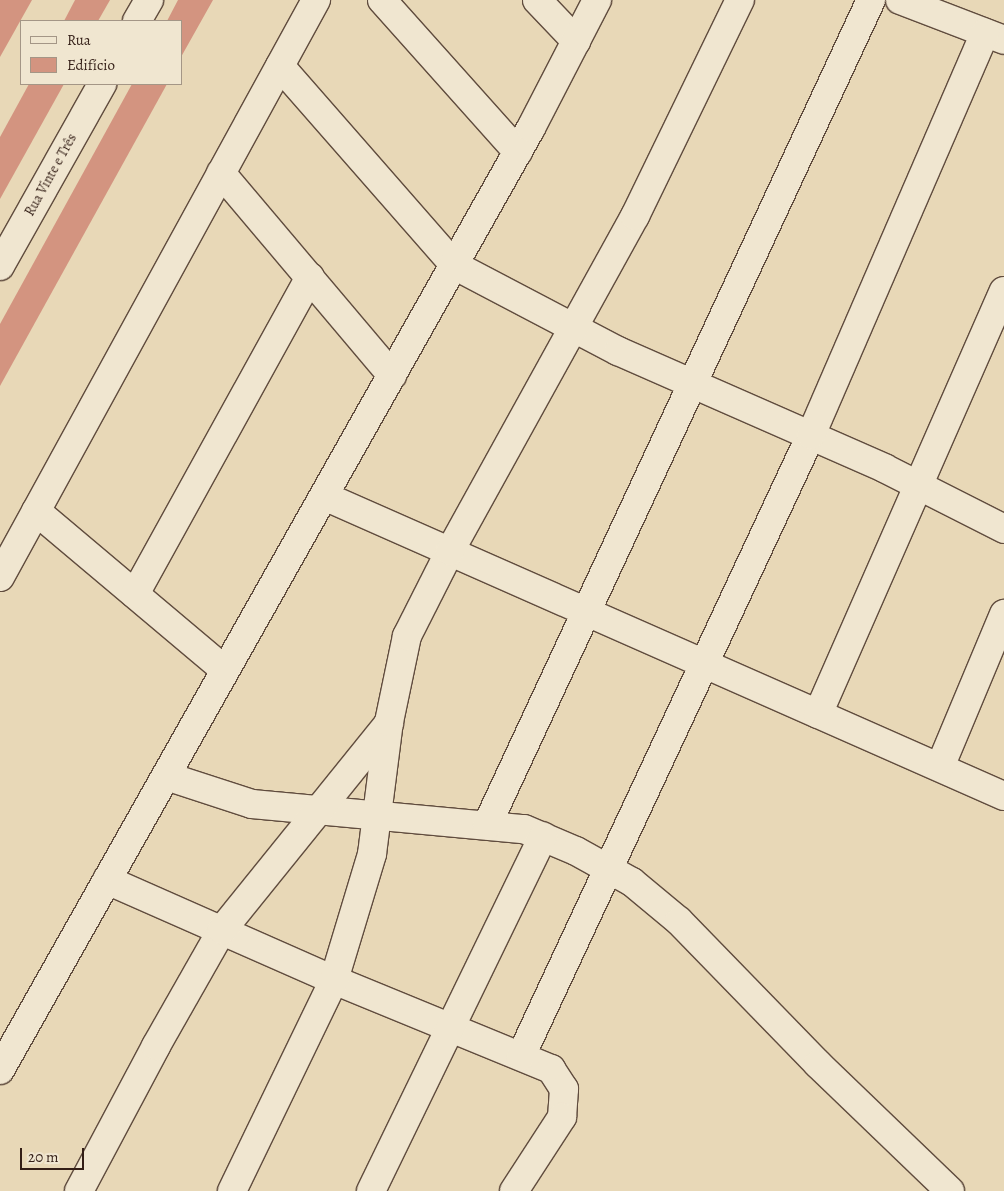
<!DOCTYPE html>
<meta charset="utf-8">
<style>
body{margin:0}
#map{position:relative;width:1004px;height:1191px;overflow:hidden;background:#e8d8b7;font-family:Alegreya,serif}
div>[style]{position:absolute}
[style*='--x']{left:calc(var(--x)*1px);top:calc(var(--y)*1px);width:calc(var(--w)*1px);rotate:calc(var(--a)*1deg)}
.building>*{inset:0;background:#d39480}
.roads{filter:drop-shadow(1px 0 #604c3e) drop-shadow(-1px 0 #604c3e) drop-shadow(0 1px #604c3e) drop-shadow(0 -1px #604c3e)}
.minor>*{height:28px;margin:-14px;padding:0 14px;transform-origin:14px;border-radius:14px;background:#f0e6d0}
span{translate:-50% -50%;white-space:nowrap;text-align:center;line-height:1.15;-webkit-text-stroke:4px #f0e6d0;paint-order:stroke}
.street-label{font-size:14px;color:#331e16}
.legend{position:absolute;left:20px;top:20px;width:162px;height:65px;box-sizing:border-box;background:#f0e6d0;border:1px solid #a49686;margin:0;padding:6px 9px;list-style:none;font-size:15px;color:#331e16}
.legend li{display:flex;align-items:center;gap:10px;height:25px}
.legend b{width:25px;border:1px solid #a49686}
.scale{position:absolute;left:20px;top:1148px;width:64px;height:22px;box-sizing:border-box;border:2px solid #331e16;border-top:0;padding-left:6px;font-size:15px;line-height:18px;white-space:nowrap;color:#331e16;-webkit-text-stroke:4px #f0e6d0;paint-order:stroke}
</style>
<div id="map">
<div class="building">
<i style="clip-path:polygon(0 0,32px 0,0 57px)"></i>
<i style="clip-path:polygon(75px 0,110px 0,98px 21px,64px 21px)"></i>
<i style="clip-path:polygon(178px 0,213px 0,181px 57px,181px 21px,167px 21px)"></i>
<i style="clip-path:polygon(29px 84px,64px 84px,0 199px,0 137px)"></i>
<i style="clip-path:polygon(132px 84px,167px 84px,0 386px,0 324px)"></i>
</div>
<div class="roads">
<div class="minor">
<i style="--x:382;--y:0;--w:204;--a:48.2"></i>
<i style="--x:537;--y:0;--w:57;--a:46.4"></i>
<i style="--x:900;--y:0;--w:111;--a:21"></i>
<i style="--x:137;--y:21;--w:24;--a:-60"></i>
<i style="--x:280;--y:66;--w:264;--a:48.8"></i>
<i style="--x:454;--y:265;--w:185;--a:27.7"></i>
<i style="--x:618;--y:351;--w:291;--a:23.7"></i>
<i style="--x:884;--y:468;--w:135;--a:26.9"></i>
<i style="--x:221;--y:173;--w:265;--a:49.8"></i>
<i style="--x:0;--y:266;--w:209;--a:-60.7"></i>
<i style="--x:324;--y:496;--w:743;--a:23.81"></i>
<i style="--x:36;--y:511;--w:247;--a:40.1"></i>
<i style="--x:0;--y:577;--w:658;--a:-61.29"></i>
<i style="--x:135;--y:594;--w:362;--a:-61.1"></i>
<i style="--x:818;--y:714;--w:462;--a:-66.3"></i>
<i style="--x:940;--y:767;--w:166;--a:-67.3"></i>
<i style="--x:166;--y:776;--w:90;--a:18"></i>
<i style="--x:252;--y:804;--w:273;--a:5.3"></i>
<i style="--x:524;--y:829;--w:56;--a:22.9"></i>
<i style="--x:576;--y:851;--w:64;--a:29"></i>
<i style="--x:632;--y:882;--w:61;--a:39.7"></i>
<i style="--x:679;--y:921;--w:199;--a:45.8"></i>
<i style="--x:818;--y:1064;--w:183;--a:43.9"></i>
<i style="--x:487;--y:825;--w:910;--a:-65.04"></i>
<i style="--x:107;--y:880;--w:248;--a:23.8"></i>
<i style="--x:334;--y:980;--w:235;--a:22.3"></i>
<i style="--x:551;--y:1069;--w:24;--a:57"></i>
<i style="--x:564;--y:1089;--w:28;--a:94"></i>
<i style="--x:562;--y:1117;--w:88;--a:123"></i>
<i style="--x:521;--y:1056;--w:685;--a:-64.97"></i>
<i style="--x:811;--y:435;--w:438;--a:-66.6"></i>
<i style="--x:0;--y:1070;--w:1081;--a:-60.59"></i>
<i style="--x:531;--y:128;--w:144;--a:-62.7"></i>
<i style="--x:79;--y:1191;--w:164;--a:-62"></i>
<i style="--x:156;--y:1046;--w:133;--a:-60.4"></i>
<i style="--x:222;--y:930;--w:266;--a:-51.1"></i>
<i style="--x:232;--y:1191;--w:234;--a:-64.2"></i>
<i style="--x:334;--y:980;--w:132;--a:-73.2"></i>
<i style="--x:372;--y:854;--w:133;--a:-82.7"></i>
<i style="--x:389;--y:722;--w:88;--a:-78.2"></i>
<i style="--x:407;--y:636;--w:95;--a:-63.2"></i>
<i style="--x:450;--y:551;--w:383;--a:-61.1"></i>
<i style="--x:635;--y:216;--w:240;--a:-64.1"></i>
<i style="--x:371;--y:1191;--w:394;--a:-64.1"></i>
</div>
</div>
<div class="street-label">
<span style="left:51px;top:175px;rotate:-61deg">Rua Vinte e Três</span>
</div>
<ul class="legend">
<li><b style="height:6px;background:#f0e6d0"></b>Rua</li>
<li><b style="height:14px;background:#d39480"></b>Edifício</li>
</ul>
<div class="scale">20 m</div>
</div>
